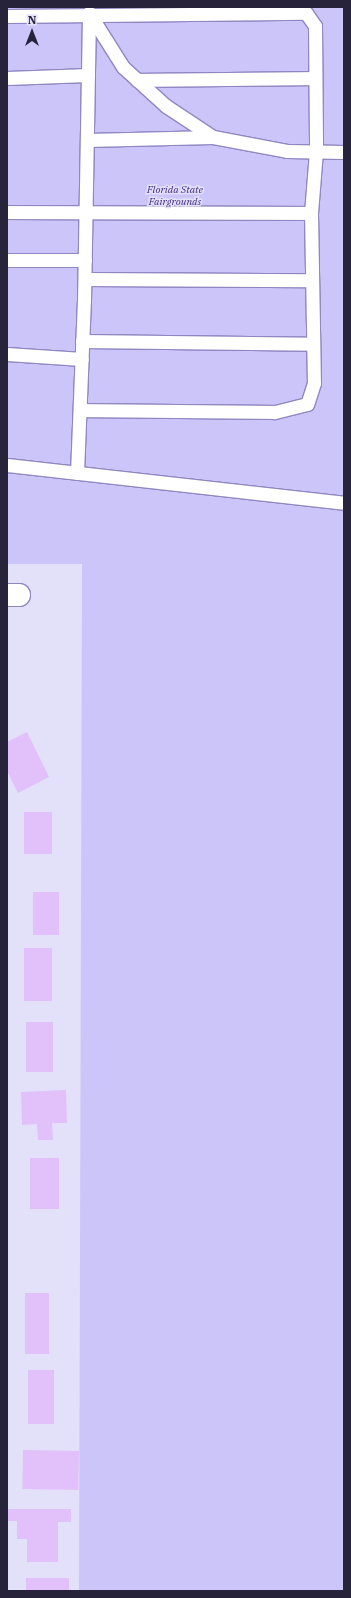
<!DOCTYPE html>
<style>
body{margin:0}
#map{position:relative;width:351px;height:1598px;overflow:hidden;background:#e3e0fa;font-family:"IBM Plex Serif",serif}
div>[style]{position:absolute}
[style*='--x']{left:calc(var(--x)*1px);top:calc(var(--y)*1px);width:calc(var(--w)*1px);rotate:calc(var(--a)*1deg)}
.green>*{inset:0;background:#ccc5fa}
.building>*{inset:0;background:#e2c0fa;transform-origin:0 0}
.roads{filter:drop-shadow(1px 0 #9087c1) drop-shadow(-1px 0 #9087c1) drop-shadow(0 1px #9087c1) drop-shadow(0 -1px #9087c1)}
.service>*{height:13px;margin:-6.5px;padding:0 6.5px;transform-origin:6.5px;border-radius:6.5px;background:#fff}
.minor>*{height:22px;margin:-11px;padding:0 11px;transform-origin:11px;border-radius:11px;background:#fff}
span{translate:-50% -50%;white-space:nowrap;text-align:center;line-height:1.15;-webkit-text-stroke:3px #e3e0fa;paint-order:stroke}
.park-label{font-size:10px;color:#422980;font-style:italic}
.frame{position:absolute;inset:0;border:8px solid #27233b;pointer-events:none}
.north{position:absolute;left:12px;top:12px;width:40px;height:40px;-webkit-text-stroke:3px #e3e0fa;paint-order:stroke;rotate:0deg;font-size:11px;font-weight:700;line-height:16px;text-align:center;color:#27233b}
.north::after{content:'';display:block;margin:auto;width:14px;height:18px;background:#27233b;clip-path:polygon(50% 0,100% 100%,50% 72%,0 100%)}
</style>
<div id="map">
<div class="green">
<i style="clip-path:polygon(7px 7px,344px 7px,344px 1591px,79px 1591px,82px 564px,7px 564px)"></i>
</div>
<div class="building">
<i style="clip-path:polygon(27px 732px,49px 777px,18px 793px,7px 771px,7px 742px)"></i>
<i style="left:24px;top:812px;width:28px;height:42px"></i>
<i style="left:33px;top:892px;width:26px;height:43px"></i>
<i style="left:52px;top:948px;width:53px;height:28px;rotate:90deg"></i>
<i style="left:26px;top:1022px;width:27px;height:50px"></i>
<i style="clip-path:polygon(66px 1090px,67px 1123px,52px 1123px,53px 1140px,38px 1140px,37px 1124px,22px 1125px,21px 1092px)"></i>
<i style="left:30px;top:1158px;width:29px;height:51px"></i>
<i style="left:25px;top:1293px;width:24px;height:61px"></i>
<i style="left:54px;top:1370px;width:54px;height:26px;rotate:90deg"></i>
<i style="left:23px;top:1450px;width:56px;height:39px;rotate:1deg"></i>
<i style="clip-path:polygon(7px 1509px,71px 1509px,71px 1522px,58px 1522px,58px 1562px,27px 1562px,27px 1539px,17px 1539px,17px 1521px,7px 1521px)"></i>
<i style="left:26px;top:1578px;width:43px;height:13px"></i>
</div>
<div class="roads">
<div class="service">
<i style="--x:89;--y:13;--w:64;--a:57.8"></i>
<i style="--x:123;--y:67;--w:58;--a:42.2"></i>
<i style="--x:166;--y:106;--w:56;--a:33.4"></i>
<i style="--x:213;--y:137;--w:75;--a:10.7"></i>
<i style="--x:287;--y:151;--w:57;--a:1"></i>
<i style="--x:7;--y:16;--w:299;--a:-0.6"></i>
<i style="--x:306;--y:13;--w:16;--a:55"></i>
<i style="--x:315;--y:26;--w:125;--a:89.5"></i>
<i style="--x:316;--y:151;--w:62;--a:94.6"></i>
<i style="--x:7;--y:78;--w:81;--a:-2.1"></i>
<i style="--x:137;--y:80;--w:178;--a:-0.6"></i>
<i style="--x:87;--y:140;--w:126;--a:-1.4"></i>
<i style="--x:7;--y:212;--w:304;--a:0.2"></i>
<i style="--x:311;--y:213;--w:170;--a:89"></i>
<i style="--x:314;--y:383;--w:22;--a:108"></i>
<i style="--x:307;--y:404;--w:34;--a:166"></i>
<i style="--x:274;--y:412;--w:194;--a:-179.4"></i>
<i style="--x:7;--y:260;--w:78;--a:0"></i>
<i style="--x:85;--y:279;--w:227;--a:0.3"></i>
<i style="--x:82;--y:341;--w:231;--a:0.7"></i>
<i style="--x:7;--y:354;--w:75;--a:3.8"></i>
<i style="--x:7;--y:465;--w:339;--a:6.4"></i>
<i style="--x:77;--y:473;--w:172;--a:-87.7"></i>
<i style="--x:84;--y:301;--w:288;--a:-89"></i>
</div>
<div class="minor">
<i style="--x:7;--y:595;--w:12;--a:0"></i>
</div>
</div>
<div class="park-label">
<span style="left:175px;top:195px">Florida State<br>Fairgrounds</span>
</div>
<div class="frame"></div>
<div class="north">N</div>
</div>
